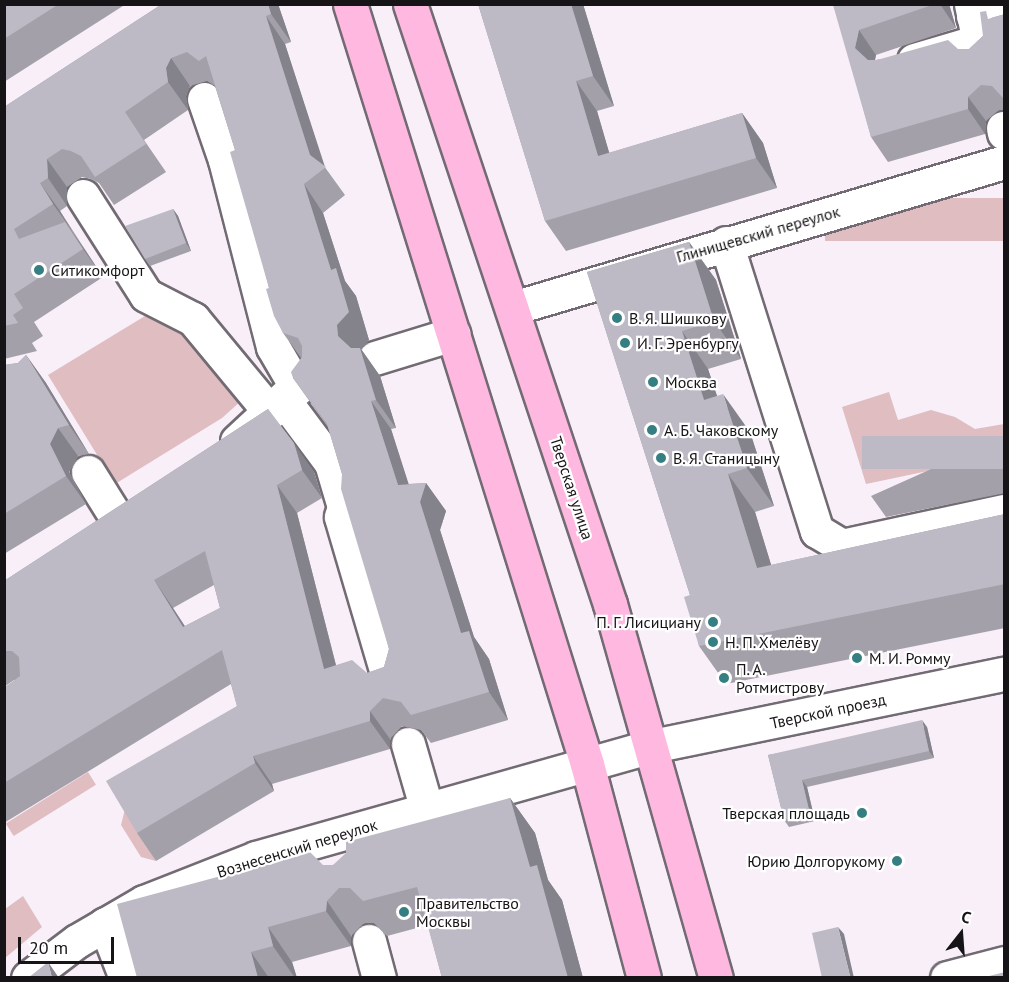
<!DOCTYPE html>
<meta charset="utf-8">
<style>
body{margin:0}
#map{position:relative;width:1009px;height:982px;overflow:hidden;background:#f8eff9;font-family:"PT Sans",sans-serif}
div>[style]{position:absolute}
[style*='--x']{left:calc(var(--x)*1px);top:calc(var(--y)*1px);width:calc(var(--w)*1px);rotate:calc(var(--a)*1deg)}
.green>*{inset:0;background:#dfbdc0;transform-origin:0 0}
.roads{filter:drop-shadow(2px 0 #726b73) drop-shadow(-2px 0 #726b73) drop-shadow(0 2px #726b73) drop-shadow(0 -2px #726b73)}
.minor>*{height:33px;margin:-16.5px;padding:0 16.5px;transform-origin:16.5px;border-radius:16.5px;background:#fff}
.major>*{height:33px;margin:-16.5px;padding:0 16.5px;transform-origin:16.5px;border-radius:16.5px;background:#ffb9e0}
.wall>*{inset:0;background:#a3a0aa}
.shaded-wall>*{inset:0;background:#84828b}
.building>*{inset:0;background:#bdbac6;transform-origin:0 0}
.dots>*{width:16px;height:16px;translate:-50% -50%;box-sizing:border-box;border:3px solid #fff;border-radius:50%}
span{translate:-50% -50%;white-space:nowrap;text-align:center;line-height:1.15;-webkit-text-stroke:4.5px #fff;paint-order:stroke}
.street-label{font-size:16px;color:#171417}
.poi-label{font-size:16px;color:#171417}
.left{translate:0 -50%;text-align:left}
.right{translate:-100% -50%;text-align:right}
.frame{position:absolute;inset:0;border:6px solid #171417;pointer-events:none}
.north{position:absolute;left:931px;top:904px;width:60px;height:60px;-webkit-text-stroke:4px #fff;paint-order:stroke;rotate:17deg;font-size:16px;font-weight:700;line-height:24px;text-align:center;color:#171417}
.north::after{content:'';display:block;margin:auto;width:21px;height:27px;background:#171417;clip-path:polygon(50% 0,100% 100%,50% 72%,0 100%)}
.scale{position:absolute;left:18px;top:937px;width:96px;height:27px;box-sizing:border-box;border:3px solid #171417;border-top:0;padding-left:8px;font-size:18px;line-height:21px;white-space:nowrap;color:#171417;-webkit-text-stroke:4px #fff;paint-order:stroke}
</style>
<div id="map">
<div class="green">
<i style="left:1004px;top:198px;width:43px;height:179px;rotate:90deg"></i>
<i style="clip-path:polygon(145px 316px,177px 324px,242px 400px,222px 418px,115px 484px,48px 375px)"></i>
<i style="clip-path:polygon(889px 392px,898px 420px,931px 410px,955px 417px,975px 429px,1004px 424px,1004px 455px,866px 484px,842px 407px)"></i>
<i style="left:88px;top:772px;width:15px;height:97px;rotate:58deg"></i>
<i style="clip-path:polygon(125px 809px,156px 861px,141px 857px,121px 825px)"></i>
<i style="clip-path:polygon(23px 896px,42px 927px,5px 958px,5px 909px)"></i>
</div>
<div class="roads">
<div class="minor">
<i style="--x:971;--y:4;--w:53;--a:78.1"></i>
<i style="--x:973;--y:16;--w:32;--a:-13"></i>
<i style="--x:914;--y:60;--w:68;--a:-16.3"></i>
<i style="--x:204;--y:99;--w:65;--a:71"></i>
<i style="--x:225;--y:160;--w:193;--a:75.6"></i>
<i style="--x:273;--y:347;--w:48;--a:59.7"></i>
<i style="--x:1003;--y:128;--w:5;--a:79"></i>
<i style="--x:83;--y:196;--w:117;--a:57.5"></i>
<i style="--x:146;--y:295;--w:53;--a:27.1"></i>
<i style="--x:193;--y:319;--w:121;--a:50.4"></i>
<i style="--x:726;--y:243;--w:302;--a:72.5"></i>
<i style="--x:817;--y:531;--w:29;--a:31"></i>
<i style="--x:842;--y:546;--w:166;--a:-12.2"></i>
<i style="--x:513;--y:308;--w:512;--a:-16.56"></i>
<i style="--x:375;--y:358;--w:82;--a:-17.1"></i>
<i style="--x:284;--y:400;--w:79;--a:53.3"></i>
<i style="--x:331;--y:463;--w:46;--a:73.5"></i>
<i style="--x:344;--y:507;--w:10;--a:107"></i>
<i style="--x:341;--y:517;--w:173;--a:73.6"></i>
<i style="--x:237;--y:441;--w:91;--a:-42.8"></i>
<i style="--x:88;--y:472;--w:53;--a:58.1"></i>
<i style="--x:408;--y:744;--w:69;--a:73.9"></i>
<i style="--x:105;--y:924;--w:58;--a:68.7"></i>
<i style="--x:369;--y:941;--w:38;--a:75"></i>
<i style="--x:28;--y:978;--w:61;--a:-37.1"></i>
<i style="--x:77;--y:941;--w:78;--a:-30.2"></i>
<i style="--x:144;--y:902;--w:120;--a:-21.4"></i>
<i style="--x:256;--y:858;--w:412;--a:-15.8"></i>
<i style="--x:652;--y:746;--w:359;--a:-11.6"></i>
<i style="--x:947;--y:978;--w:59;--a:-14.7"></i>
</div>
<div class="major">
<i style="--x:350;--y:4;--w:796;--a:72.68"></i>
<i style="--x:587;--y:764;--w:221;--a:75.1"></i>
<i style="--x:410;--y:4;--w:632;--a:71.57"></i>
<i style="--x:610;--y:604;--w:389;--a:74.2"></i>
</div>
</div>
<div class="wall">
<i style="clip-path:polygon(4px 4px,126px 4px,4px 82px)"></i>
<i style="clip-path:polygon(evenodd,162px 4px,278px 4px,291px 42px,285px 44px,324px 166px,345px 195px,323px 213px,345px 281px,356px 296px,369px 340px,361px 349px,380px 376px,396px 428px,391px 429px,408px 484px,426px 483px,446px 511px,440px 530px,474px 637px,489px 659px,508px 720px,431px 743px,421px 730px,402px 726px,390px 739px,390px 749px,272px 784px,274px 791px,156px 861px,137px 833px,237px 706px,231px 684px,4px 823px,4px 688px,15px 680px,14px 680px,4px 687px,4px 581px,268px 409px,314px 472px,322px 498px,297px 513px,336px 665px,367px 673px,384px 667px,389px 649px,342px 474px,328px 427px,293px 378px,301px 358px,283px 333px,269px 288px,235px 150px,215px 86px,207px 81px,190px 86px,186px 96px,188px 110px,144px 140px,166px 172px,114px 205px,99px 183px,91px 179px,82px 177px,67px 187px,67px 206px,60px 211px,103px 277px,34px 322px,43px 336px,32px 343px,37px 351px,4px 359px,4px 107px,162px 4px,214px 585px,220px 608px,185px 626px,173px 608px,214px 585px)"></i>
<i style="clip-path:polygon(478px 4px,583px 4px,614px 106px,597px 111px,609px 153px,742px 113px,763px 143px,777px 188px,566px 251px,545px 221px)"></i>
<i style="clip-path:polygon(835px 4px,949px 4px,956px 28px,876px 55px,875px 60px,958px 49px,969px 49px,983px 36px,991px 18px,1005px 14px,1005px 110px,999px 110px,986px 121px,985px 134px,888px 162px,871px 137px)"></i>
<i style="clip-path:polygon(173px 209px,178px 216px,191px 251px,150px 266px,145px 259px)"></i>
<i style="clip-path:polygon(689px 242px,716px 280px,741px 359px,708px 369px,717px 396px,750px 432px,774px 506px,755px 512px,771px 565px,1005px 514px,1005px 628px,726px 684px,699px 646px,690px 595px,587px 272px)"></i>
<i style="clip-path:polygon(26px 355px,46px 383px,89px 454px,78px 456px,69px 472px,86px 504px,4px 554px,4px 365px,18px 363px)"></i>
<i style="clip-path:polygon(1005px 436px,1005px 493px,886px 517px,871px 496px)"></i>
<i style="clip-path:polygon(927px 727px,934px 758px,807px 787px,815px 821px,789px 827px,784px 820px,768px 755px)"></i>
<i style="clip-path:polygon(510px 798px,535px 833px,548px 880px,562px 900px,583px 978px,442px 978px,428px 925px,387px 936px,374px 923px,364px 923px,351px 936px,351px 946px,292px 962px,297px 978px,137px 978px,323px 865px,333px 865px)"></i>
</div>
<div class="shaded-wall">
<i style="clip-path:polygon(268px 4px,278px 4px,291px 42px,271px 14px)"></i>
<i style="clip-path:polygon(571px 4px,583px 4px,614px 106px,593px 76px)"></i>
<i style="clip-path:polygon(940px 4px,949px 4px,956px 28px)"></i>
<i style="clip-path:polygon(266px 16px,285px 44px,325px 167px,310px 155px)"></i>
<i style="clip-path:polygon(859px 30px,876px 55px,872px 73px,855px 48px)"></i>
<i style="clip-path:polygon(171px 58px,190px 86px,186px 96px,188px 110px,168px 82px,166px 68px)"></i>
<i style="clip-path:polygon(576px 81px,597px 111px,619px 186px,598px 156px)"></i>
<i style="clip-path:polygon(968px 97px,986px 121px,985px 134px,968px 109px)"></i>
<i style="clip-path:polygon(742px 113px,763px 143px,777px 188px,756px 158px)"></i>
<i style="clip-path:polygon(47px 159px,67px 187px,67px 206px,48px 178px)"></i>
<i style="clip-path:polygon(40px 183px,60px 211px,73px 232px,53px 204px)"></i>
<i style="clip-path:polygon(304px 184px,323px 213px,345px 281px,356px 296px,369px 340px,361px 349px,380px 376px,396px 428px,376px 400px,338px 336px,331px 270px)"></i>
<i style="clip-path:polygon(173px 209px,178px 216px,191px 251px,186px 243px)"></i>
<i style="clip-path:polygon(65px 222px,85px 250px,103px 277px,83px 249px)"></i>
<i style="clip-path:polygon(689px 242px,716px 280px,741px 359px,714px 321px)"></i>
<i style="clip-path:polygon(682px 331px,708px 369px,731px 438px,704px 400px)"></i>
<i style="clip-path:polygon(26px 355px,46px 383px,89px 454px,69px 425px)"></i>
<i style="clip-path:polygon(723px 394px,750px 432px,774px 506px,747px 468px)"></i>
<i style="clip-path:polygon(371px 401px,391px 429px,418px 513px,398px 485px)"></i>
<i style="clip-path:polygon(58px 428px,78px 456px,69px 472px,86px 504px,66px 476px,50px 444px)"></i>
<i style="clip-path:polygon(294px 443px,314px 472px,322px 498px,302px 470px)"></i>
<i style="clip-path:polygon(728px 474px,755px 512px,784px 607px,757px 568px)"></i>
<i style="clip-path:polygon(426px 483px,446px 511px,440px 530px,474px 637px,489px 659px,508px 720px,489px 692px,461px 633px,420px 502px)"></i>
<i style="clip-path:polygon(277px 485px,297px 513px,344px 697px,324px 669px)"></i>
<i style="clip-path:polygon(154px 580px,173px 608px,203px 655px,183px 627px)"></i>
<i style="clip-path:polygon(370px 711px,390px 739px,390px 749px,370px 721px)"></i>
<i style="clip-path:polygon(922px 720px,927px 727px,934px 758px,929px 751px)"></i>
<i style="clip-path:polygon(253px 756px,272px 784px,274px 791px,255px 763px)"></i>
<i style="clip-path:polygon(802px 780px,807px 787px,815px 821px,810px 814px)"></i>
<i style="clip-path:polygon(510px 798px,535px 833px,548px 880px,562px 900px,583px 978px,568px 978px,530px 867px)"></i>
<i style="clip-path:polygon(327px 901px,351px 936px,351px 946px,326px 911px)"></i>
<i style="clip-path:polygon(268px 927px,292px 962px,297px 978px,295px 978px,273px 946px)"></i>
<i style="clip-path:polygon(838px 927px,844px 934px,854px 978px,851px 978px,850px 976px)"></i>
<i style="clip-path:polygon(251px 952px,269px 978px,258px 978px)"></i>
<i style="clip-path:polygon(48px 962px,59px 978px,52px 978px)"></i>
</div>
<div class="building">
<i style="clip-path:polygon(4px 4px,59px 4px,4px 39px)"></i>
<i style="clip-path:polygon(evenodd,162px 4px,268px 4px,271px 14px,266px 16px,310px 155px,326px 167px,304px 184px,331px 270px,336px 268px,349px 312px,337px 325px,338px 336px,351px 348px,360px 348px,376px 400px,371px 401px,398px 485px,426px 483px,420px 502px,461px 633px,469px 631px,489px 692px,411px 715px,401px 702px,383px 698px,370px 711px,370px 721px,253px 756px,255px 763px,137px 833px,106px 781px,237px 706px,222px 650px,4px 783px,4px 688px,20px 676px,19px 657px,12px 651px,4px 651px,4px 581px,268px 409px,294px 443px,302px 470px,277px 485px,324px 669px,352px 660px,367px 673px,384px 667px,389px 649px,341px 489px,342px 474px,327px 424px,293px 378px,291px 372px,302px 357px,302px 346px,298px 338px,283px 333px,274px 316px,266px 289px,269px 288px,230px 152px,235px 150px,206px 56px,199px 61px,187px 52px,171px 58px,166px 68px,168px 82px,125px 112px,146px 144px,95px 177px,81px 156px,71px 151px,62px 149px,47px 159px,48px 178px,40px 183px,53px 204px,14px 229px,19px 239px,65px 222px,83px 249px,14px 294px,23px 308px,13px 315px,18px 323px,4px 326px,4px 107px,162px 4px,205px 551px,220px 608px,183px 627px,154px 580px,205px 551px)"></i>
<i style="clip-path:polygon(478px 4px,571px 4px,593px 76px,576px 81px,598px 156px,742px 113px,756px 158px,545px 221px)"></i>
<i style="clip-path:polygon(835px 4px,935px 4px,859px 30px,855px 48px,868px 60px,877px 60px,948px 40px,958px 49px,969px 49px,983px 36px,980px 12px,986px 11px,988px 19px,1005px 14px,1005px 98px,1003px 98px,992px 86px,981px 85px,968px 97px,968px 109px,871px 137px,833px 5px)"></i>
<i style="clip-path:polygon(173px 209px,186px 243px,145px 259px,125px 226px)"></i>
<i style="clip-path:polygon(689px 242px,714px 321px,682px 331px,704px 400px,723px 394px,747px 468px,728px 474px,757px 568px,1005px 514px,1005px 584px,699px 646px,684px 597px,690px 595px,587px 272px)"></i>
<i style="clip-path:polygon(26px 355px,69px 425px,58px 428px,50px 444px,66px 476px,4px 514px,4px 365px,18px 363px)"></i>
<i style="left:1005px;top:436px;width:33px;height:143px;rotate:90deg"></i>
<i style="clip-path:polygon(922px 720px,929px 751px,802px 780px,810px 814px,784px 820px,768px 755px)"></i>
<i style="clip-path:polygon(510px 798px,530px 867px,537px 865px,568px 978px,442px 978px,417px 887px,363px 901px,350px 888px,339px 888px,327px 901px,326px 911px,268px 927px,273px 946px,251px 952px,258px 978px,137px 978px,117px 904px,310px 852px,323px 865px,333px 865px,346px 853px,346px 842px)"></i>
<i style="clip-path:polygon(838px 927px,850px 976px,842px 978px,822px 978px,812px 933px)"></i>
<i style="clip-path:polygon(48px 962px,52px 978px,28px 978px)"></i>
<i style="clip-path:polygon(1005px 972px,1005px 978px,981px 978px)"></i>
</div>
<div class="dots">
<i style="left:39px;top:270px;background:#357e82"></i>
<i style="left:617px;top:318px;background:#357e82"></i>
<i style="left:625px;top:343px;background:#357e82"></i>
<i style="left:653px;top:382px;background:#357e82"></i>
<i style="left:652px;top:430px;background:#357e82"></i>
<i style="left:661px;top:458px;background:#357e82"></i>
<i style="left:713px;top:622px;background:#357e82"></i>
<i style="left:713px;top:642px;background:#357e82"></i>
<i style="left:857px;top:658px;background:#357e82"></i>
<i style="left:724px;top:678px;background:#357e82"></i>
<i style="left:862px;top:813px;background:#357e82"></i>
<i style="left:897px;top:861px;background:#357e82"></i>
<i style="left:404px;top:912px;background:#357e82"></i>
</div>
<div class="street-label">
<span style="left:758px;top:234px;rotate:-16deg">Глинищевский переулок</span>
<span style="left:572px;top:488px;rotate:72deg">Тверская улица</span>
<span style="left:828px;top:711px;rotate:-12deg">Тверской проезд</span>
<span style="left:297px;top:848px;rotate:-17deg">Вознесенский переулок</span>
</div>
<div class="poi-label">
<span class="left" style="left:51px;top:270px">Ситикомфорт</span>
<span class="left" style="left:629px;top:318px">В. Я. Шишкову</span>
<span class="left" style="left:637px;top:343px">И. Г. Эренбургу</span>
<span class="left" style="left:665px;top:382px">Москва</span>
<span class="left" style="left:664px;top:430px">А. Б. Чаковскому</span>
<span class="left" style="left:673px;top:458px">В. Я. Станицыну</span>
<span class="right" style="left:701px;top:622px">П. Г. Лисициану</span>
<span class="left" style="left:725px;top:642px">Н. П. Хмелёву</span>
<span class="left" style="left:869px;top:658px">М. И. Ромму</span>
<span class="left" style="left:736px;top:678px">П. А.<br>Ротмистрову</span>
<span class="right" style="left:850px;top:813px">Тверская площадь</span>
<span class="right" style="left:885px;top:861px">Юрию Долгорукому</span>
<span class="left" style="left:416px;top:912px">Правительство<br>Москвы</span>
</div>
<div class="frame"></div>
<div class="north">С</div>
<div class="scale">20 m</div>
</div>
